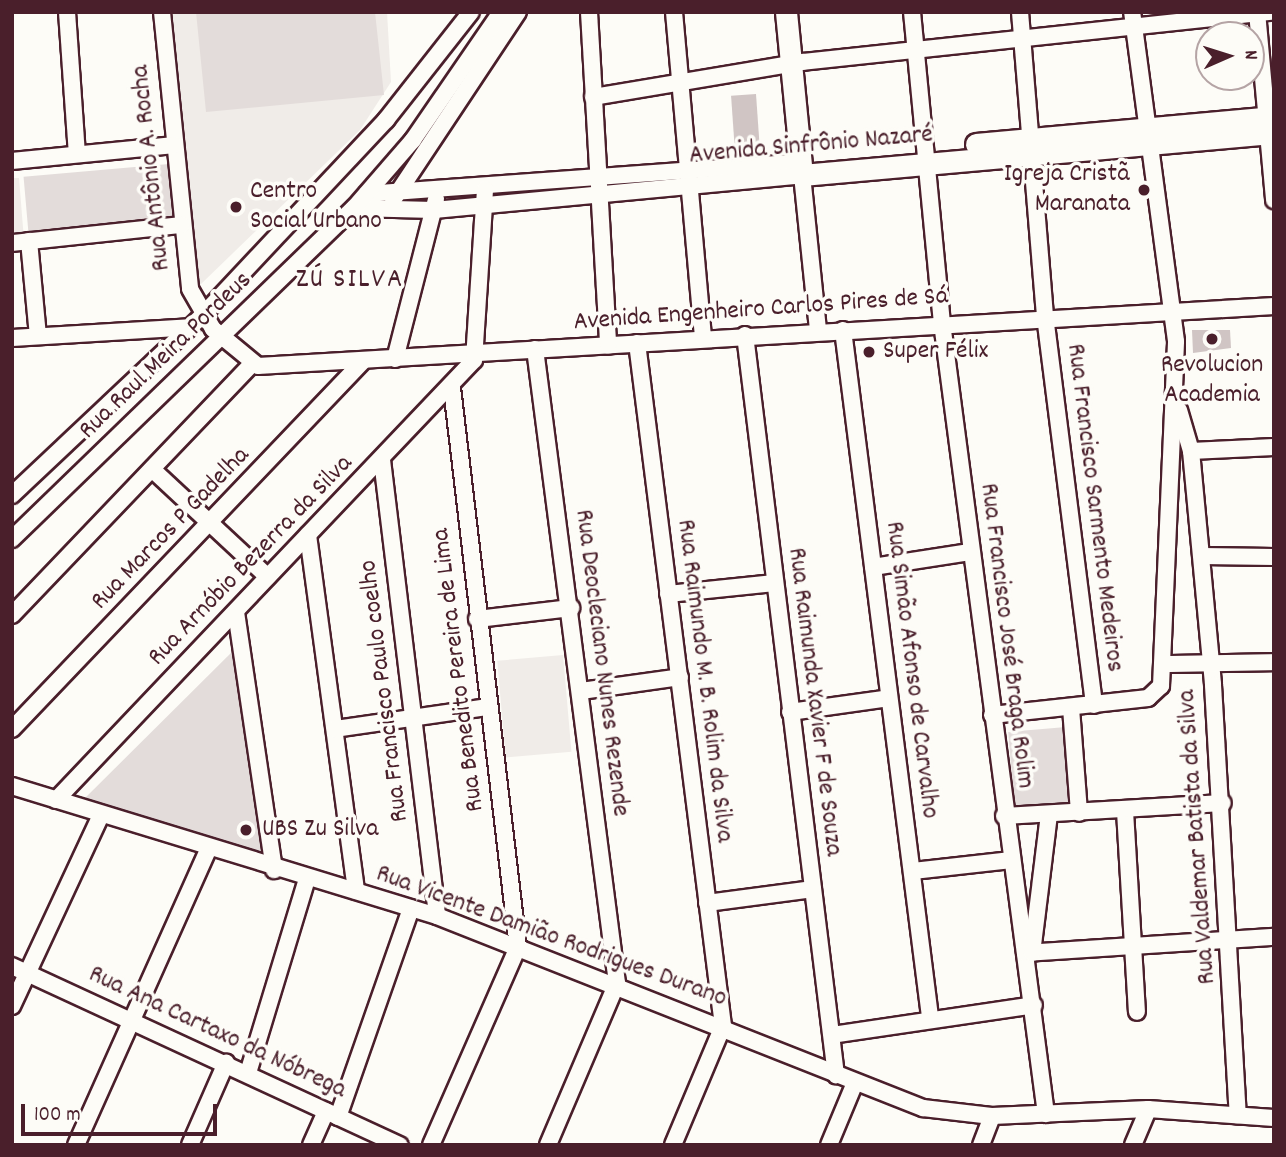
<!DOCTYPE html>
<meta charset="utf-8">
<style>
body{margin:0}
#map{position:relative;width:1286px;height:1157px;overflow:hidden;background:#fdfcf7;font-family:Dekko,sans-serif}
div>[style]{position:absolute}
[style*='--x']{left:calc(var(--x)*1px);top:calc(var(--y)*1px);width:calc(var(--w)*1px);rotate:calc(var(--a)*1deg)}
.built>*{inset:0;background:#f0ece8;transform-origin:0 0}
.green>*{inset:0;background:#e3dcda;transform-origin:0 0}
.building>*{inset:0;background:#d0c5c4;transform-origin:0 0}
.roads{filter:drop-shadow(2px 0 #4a1f2b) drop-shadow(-2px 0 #4a1f2b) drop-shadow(0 2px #4a1f2b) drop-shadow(0 -2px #4a1f2b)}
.street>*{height:16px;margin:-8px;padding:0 8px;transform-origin:8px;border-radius:8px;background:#fdfcf7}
.secondary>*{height:21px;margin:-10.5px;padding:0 10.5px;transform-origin:10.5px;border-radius:10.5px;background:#fdfcf7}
.dots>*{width:19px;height:19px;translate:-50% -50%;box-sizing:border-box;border:4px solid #fdfcf7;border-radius:50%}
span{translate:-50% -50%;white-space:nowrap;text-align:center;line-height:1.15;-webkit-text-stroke:7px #fdfcf7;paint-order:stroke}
.street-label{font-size:26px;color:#4a1f2b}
.poi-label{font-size:26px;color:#4a1f2b}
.right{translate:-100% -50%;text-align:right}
.left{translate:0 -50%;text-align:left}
.neighbourhood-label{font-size:28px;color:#4a1f2b;letter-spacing:2px}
.frame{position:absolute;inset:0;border:14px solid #4a1f2b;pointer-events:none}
.north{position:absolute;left:1195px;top:21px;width:70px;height:70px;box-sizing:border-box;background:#fdfcf7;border:2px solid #b5a4a5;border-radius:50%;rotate:87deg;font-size:19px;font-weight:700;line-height:28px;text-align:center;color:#4a1f2b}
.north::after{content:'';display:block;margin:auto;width:24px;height:32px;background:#4a1f2b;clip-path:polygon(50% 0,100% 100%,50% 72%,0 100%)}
.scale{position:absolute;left:21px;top:1104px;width:196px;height:32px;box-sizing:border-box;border:4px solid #4a1f2b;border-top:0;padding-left:9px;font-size:21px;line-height:24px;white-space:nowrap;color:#4a1f2b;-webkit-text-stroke:5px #fdfcf7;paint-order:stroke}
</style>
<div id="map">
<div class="built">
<i style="clip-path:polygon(172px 12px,387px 12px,391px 82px,360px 130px,200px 285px)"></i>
<i style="clip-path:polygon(12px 178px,19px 178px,24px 240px,12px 240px)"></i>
<i style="left:563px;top:655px;width:97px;height:66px;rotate:85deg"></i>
</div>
<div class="green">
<i style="clip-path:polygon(196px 12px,375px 12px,384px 95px,206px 112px)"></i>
<i style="left:169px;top:164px;width:64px;height:146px;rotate:85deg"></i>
<i style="clip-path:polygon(243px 641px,273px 868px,78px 805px)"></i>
<i style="left:1066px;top:727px;width:86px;height:58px;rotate:85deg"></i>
</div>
<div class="building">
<i style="left:756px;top:94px;width:59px;height:25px;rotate:86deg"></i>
<i style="clip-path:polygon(1192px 330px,1230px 330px,1231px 348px,1193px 353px)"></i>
</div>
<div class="roads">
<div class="street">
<i style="--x:67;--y:12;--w:142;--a:86"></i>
<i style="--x:162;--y:12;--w:278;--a:84.2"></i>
<i style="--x:190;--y:289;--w:46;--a:60.1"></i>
<i style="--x:213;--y:329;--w:58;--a:39.4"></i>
<i style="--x:258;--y:366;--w:1018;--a:-3.38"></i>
<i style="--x:589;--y:12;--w:334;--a:86.7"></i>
<i style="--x:674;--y:12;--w:327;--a:84.9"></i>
<i style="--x:912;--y:12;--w:312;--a:84.5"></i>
<i style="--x:942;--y:323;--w:798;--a:82.51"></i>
<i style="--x:1020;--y:12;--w:305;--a:85.3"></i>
<i style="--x:1045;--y:316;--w:392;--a:82.8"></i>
<i style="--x:1257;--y:12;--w:189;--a:84.8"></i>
<i style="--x:593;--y:97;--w:212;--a:-9.5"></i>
<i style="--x:802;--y:62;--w:473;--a:-6.1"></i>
<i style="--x:12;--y:161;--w:163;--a:-5.6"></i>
<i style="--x:367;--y:194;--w:434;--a:-4.2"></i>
<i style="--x:393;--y:200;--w:226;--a:-56.4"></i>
<i style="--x:354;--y:208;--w:80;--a:1.4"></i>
<i style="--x:434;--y:210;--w:370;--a:-5.4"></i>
<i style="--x:802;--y:175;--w:157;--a:84.1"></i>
<i style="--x:29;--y:241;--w:95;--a:84.6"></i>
<i style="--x:12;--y:243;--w:170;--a:-6.1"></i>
<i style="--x:843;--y:330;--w:692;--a:82.78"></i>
<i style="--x:745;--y:335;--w:746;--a:82.99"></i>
<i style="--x:12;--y:338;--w:178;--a:-3.5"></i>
<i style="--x:637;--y:343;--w:688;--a:82.82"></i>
<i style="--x:723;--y:1026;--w:129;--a:112.8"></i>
<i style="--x:535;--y:349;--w:639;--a:82.63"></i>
<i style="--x:617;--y:983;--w:176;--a:113.1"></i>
<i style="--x:395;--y:359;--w:165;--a:-75.6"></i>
<i style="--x:1179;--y:410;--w:43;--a:73.7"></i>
<i style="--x:1191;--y:451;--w:235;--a:84.6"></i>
<i style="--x:1213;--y:685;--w:431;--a:86.7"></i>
<i style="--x:1191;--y:451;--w:83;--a:-2.8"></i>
<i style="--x:382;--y:460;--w:459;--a:83.1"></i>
<i style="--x:152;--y:469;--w:158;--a:43"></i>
<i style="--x:12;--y:495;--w:261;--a:-43.3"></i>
<i style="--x:202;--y:316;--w:269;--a:-46.8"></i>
<i style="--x:386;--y:120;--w:137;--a:-51.8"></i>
<i style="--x:308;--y:535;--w:359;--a:82.3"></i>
<i style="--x:12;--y:539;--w:476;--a:-44.1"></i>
<i style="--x:354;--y:208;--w:90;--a:-49.1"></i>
<i style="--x:413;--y:140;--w:155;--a:-55.5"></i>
<i style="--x:1202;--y:556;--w:72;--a:0.8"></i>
<i style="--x:873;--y:567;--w:98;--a:-8.8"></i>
<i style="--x:668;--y:594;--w:107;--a:-5.9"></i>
<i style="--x:236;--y:612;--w:261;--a:81.6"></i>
<i style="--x:12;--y:615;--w:346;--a:-46.3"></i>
<i style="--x:477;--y:619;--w:95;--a:-6.7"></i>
<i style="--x:1164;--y:664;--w:110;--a:-1"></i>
<i style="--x:581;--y:691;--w:100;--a:-8"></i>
<i style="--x:1071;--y:708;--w:105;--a:85.6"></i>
<i style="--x:790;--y:712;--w:100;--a:-8"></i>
<i style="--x:992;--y:715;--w:157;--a:-6.2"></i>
<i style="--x:1148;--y:698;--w:18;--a:-43"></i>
<i style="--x:1161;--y:686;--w:345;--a:-87.5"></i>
<i style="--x:1176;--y:341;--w:332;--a:-97.6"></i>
<i style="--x:12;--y:729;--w:509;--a:-46.35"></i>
<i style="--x:335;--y:729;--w:154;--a:-8.2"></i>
<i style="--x:12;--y:786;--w:444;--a:17"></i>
<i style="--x:437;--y:916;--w:523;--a:21.56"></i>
<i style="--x:923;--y:1108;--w:69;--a:6.6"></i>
<i style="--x:992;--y:1116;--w:156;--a:-2.6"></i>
<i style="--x:1148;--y:1109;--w:126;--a:4.1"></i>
<i style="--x:56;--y:800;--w:607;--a:-46.47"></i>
<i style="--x:474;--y:360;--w:171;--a:-86.3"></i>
<i style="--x:1125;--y:811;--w:201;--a:86.6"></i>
<i style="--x:1004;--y:816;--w:219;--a:-3.4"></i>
<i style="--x:913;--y:871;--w:99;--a:-6.4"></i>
<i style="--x:707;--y:903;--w:107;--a:-7.5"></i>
<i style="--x:1025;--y:953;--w:250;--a:-3.7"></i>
<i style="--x:1032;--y:953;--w:139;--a:-83"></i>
<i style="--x:12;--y:966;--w:427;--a:24.8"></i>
<i style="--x:12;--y:1006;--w:208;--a:-65"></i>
<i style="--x:832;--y:1035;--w:204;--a:-8.4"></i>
<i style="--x:248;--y:1073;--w:203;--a:-73.1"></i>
<i style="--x:338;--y:1117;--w:221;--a:-70.7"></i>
<i style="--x:76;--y:1145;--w:323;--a:-65.9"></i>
<i style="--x:190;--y:1145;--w:90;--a:-66.3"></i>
<i style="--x:311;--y:1145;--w:37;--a:-66"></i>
<i style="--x:431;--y:1145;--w:216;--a:-66.3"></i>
<i style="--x:518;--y:947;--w:563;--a:-96.73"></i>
<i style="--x:829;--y:1145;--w:65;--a:-67.4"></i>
<i style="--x:981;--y:1145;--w:31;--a:-69"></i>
<i style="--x:1133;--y:1145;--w:39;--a:-67"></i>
</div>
<div class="secondary">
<i style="--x:786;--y:12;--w:164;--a:84.4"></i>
<i style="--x:802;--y:175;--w:474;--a:-5.1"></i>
<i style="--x:976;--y:144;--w:299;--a:-5.2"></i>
</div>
</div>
<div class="dots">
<i style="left:1144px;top:190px;background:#4a1f2b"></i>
<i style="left:236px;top:207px;background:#4a1f2b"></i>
<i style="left:1212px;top:339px;background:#4a1f2b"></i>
<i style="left:869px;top:352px;background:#4a1f2b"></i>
<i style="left:246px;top:830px;background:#4a1f2b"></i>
</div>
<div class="street-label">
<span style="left:811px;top:146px;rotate:-5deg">Avenida Sinfrônio Nazaré</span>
<span style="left:152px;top:168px;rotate:-96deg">Rua Antônio A. Rocha</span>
<span style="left:761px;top:310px;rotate:-4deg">Avenida Engenheiro Carlos Pires de Sá</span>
<span style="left:166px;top:356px;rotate:-44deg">Rua Raul Meira Pordeus</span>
<span style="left:1094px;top:508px;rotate:83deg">Rua Francisco Sarmento Medeiros</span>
<span style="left:171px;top:529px;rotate:-46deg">Rua Marcos P Gadelha</span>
<span style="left:251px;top:561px;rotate:-46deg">Rua Arnóbio Bezerra da Silva</span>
<span style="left:1006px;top:636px;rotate:83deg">Rua Francisco José Braga Rolim</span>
<span style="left:601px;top:663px;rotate:83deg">Rua Deocleciano Nunes Rezende</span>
<span style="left:459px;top:670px;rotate:-97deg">Rua Benedito Pereira de Lima</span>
<span style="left:911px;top:670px;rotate:83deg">Rua Simão Afonso de Carvalho</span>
<span style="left:704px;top:681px;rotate:83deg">Rua Raimundo M. B. Rolim da Silva</span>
<span style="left:385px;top:691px;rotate:-97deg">Rua Francisco Paulo coelho</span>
<span style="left:814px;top:702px;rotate:83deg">Rua Raimunda Xavier F de Souza</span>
<span style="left:1198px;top:837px;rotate:-94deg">Rua Valdemar Batista da Silva</span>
<span style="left:551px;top:937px;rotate:20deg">Rua Vicente Damião Rodrigues Durano</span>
<span style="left:217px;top:1033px;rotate:25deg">Rua Ana Cartaxo da Nóbrega</span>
</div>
<div class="poi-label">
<span class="right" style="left:1130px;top:190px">Igreja Cristã<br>Maranata</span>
<span class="left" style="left:250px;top:207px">Centro<br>Social Urbano</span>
<span class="left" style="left:883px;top:352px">Super Félix</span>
<span style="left:1212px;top:381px">Revolucion<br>Academia</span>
<span class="left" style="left:262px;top:830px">UBS Zu Silva</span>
</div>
<div class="neighbourhood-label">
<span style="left:350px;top:281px">ZÚ SILVA</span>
</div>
<div class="frame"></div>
<div class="north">N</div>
<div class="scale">100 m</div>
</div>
